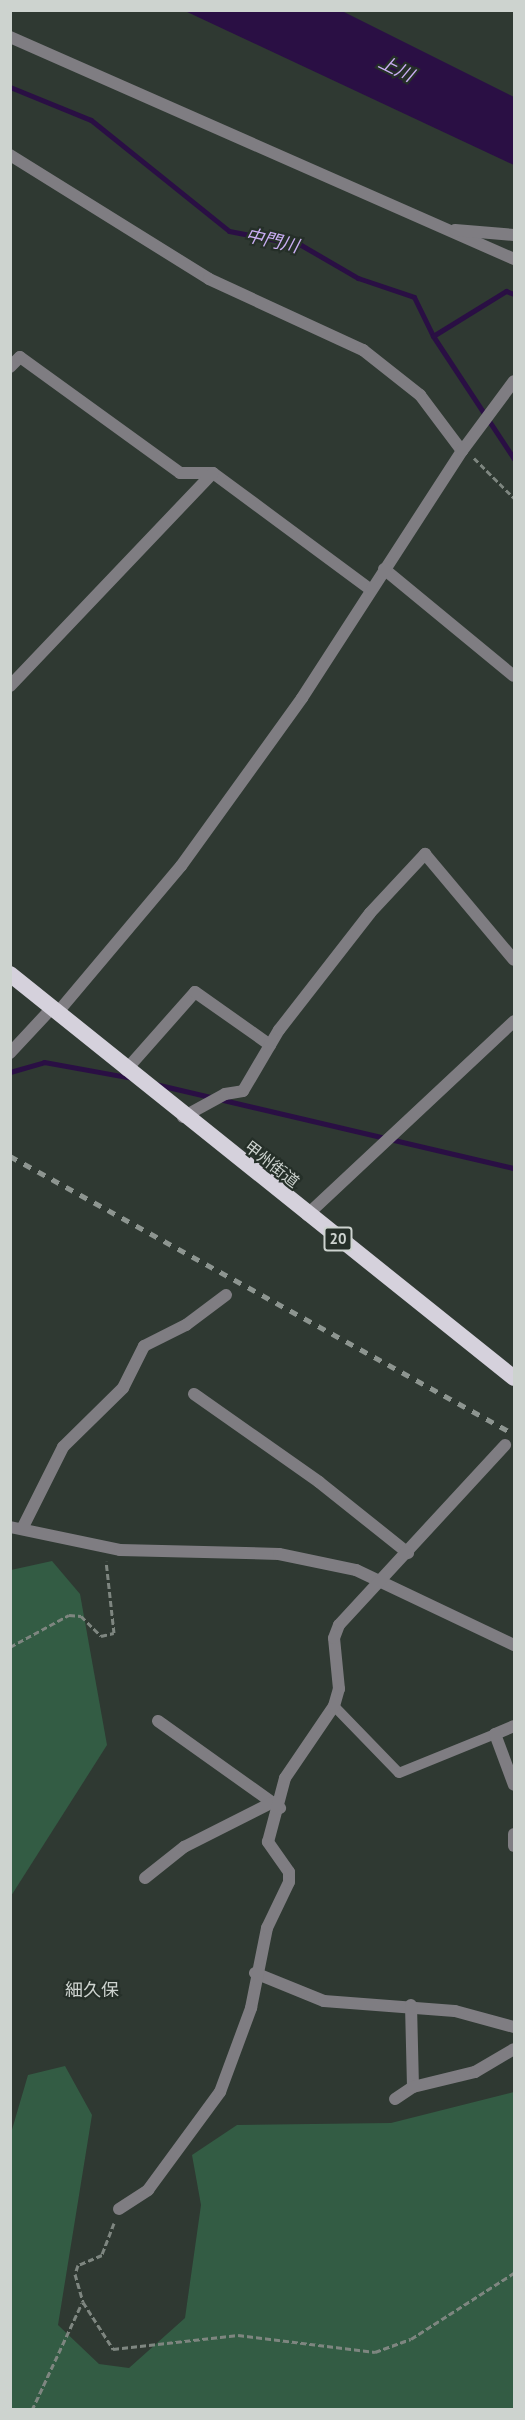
<!DOCTYPE html>
<meta charset="utf-8">
<style>
body{margin:0}
#map{position:relative;width:525px;height:2420px;overflow:hidden;background:#2f3932;font-family:"PT Sans","Noto Sans JP",sans-serif}
div>[style]{position:absolute}
[style*='--x']{left:calc(var(--x)*1px);top:calc(var(--y)*1px);width:calc(var(--w)*1px);rotate:calc(var(--a)*1deg)}
.green>*{inset:0;background:#335c44}
.water>*{inset:0;background:#2a0f44}
.stream>*{height:5px;margin:-2.5px;padding:0 2.5px;transform-origin:2.5px;border-radius:2.5px;background:#2a0f44}
.path>*{height:3px;margin-top:-1.5px;transform-origin:0;background:repeating-linear-gradient(90deg,#7e8680 0 6px,transparent 0 9px)}
.service>*{height:10px;margin:-5px;padding:0 5px;transform-origin:5px;border-radius:5px;background:#7f7d82}
.minor>*{height:12px;margin:-6px;padding:0 6px;transform-origin:6px;border-radius:6px;background:#7f7d82}
.tertiary>*{height:12px;margin:-6px;padding:0 6px;transform-origin:6px;border-radius:6px;background:#7f7d82}
.trunk>*{height:16px;margin:-8px;padding:0 8px;transform-origin:8px;border-radius:8px;background:#d5d1dc}
.rail>*{height:4.5px;margin-top:-2.25px;transform-origin:0;background:repeating-linear-gradient(90deg,#8d9590 0 8px,transparent 0 16px)}
span{translate:-50% -50%;white-space:nowrap;text-align:center;line-height:1.15;-webkit-text-stroke:4.5px #252f28;paint-order:stroke}
.shield-label span{padding:2px 4px;background:#252f28;border:2px solid;border-radius:4px;-webkit-text-stroke-width:0}
.shield-label{font-size:15px;color:#cdd3cf;font-weight:700}
.street-label{font-size:16px;color:#cdd3cf}
.water-label{font-size:18px;color:#caaef4;font-style:italic}
.neighbourhood-label{font-size:18px;color:#cdd3cf}
.frame{position:absolute;inset:0;border:12px solid #cdd3cf;pointer-events:none}
</style>
<div id="map">
<div class="green">
<i style="clip-path:polygon(52px 1561px,80px 1594px,107px 1745px,11px 1896px,11px 1570px)"></i>
<i style="clip-path:polygon(65px 2066px,92px 2115px,58px 2325px,99px 2364px,129px 2368px,185px 2318px,201px 2205px,192px 2155px,237px 2125px,391px 2123px,514px 2092px,514px 2409px,11px 2409px,11px 2133px,28px 2075px)"></i>
</div>
<div class="water">
<i style="clip-path:polygon(185px 11px,342px 11px,514px 97px,514px 165px)"></i>
</div>
<div class="stream">
<i style="--x:10;--y:87;--w:87;--a:22.2"></i>
<i style="--x:91;--y:120;--w:177;--a:38.8"></i>
<i style="--x:229;--y:231;--w:73;--a:11"></i>
<i style="--x:301;--y:245;--w:66;--a:30.1"></i>
<i style="--x:358;--y:278;--w:59;--a:18.7"></i>
<i style="--x:414;--y:297;--w:43;--a:64"></i>
<i style="--x:433;--y:336;--w:147;--a:56.6"></i>
<i style="--x:433;--y:336;--w:86;--a:-31.7"></i>
<i style="--x:506;--y:291;--w:9;--a:21"></i>
<i style="--x:10;--y:1072;--w:35;--a:-16"></i>
<i style="--x:44;--y:1062;--w:89;--a:10.3"></i>
<i style="--x:155;--y:1084;--w:369;--a:13.2"></i>
</div>
<div class="path">
<i style="--x:474;--y:458;--w:57;--a:45"></i>
<i style="--x:10;--y:1647;--w:67;--a:-28.5"></i>
<i style="--x:69;--y:1615;--w:12;--a:5"></i>
<i style="--x:81;--y:1616;--w:28;--a:45"></i>
<i style="--x:101;--y:1636;--w:13;--a:-13"></i>
<i style="--x:114;--y:1633;--w:72;--a:-96.3"></i>
<i style="--x:114;--y:2223;--w:34;--a:111"></i>
<i style="--x:102;--y:2255;--w:26;--a:157"></i>
<i style="--x:78;--y:2265;--w:9;--a:108"></i>
<i style="--x:75;--y:2274;--w:29;--a:74"></i>
<i style="--x:83;--y:2302;--w:56;--a:57.4"></i>
<i style="--x:113;--y:2349;--w:126;--a:-6.4"></i>
<i style="--x:238;--y:2335;--w:138;--a:7.1"></i>
<i style="--x:375;--y:2352;--w:38;--a:-20"></i>
<i style="--x:411;--y:2339;--w:122;--a:-32.7"></i>
<i style="--x:32;--y:2410;--w:118;--a:-65"></i>
</div>
<div class="service">
<i style="--x:334;--y:1706;--w:93;--a:45.9"></i>
<i style="--x:399;--y:1773;--w:104;--a:-22.1"></i>
</div>
<div class="minor">
<i style="--x:10;--y:37;--w:551;--a:23.77"></i>
<i style="--x:10;--y:155;--w:234;--a:31.9"></i>
<i style="--x:209;--y:279;--w:170;--a:24.8"></i>
<i style="--x:363;--y:350;--w:73;--a:38.3"></i>
<i style="--x:420;--y:395;--w:70;--a:53.1"></i>
<i style="--x:455;--y:230;--w:59;--a:4.8"></i>
<i style="--x:10;--y:367;--w:14;--a:-45"></i>
<i style="--x:20;--y:357;--w:198;--a:35.9"></i>
<i style="--x:180;--y:473;--w:33;--a:0"></i>
<i style="--x:213;--y:473;--w:195;--a:36.5"></i>
<i style="--x:384;--y:569;--w:168;--a:39.5"></i>
<i style="--x:10;--y:686;--w:294;--a:-46.4"></i>
<i style="--x:10;--y:1053;--w:62;--a:-47"></i>
<i style="--x:126;--y:1070;--w:104;--a:-48.5"></i>
<i style="--x:195;--y:992;--w:92;--a:35.2"></i>
<i style="--x:183;--y:1117;--w:48;--a:-28.7"></i>
<i style="--x:225;--y:1094;--w:18;--a:-9"></i>
<i style="--x:243;--y:1091;--w:71;--a:-59.5"></i>
<i style="--x:279;--y:1030;--w:148;--a:-52.1"></i>
<i style="--x:370;--y:913;--w:81;--a:-47"></i>
<i style="--x:425;--y:854;--w:138;--a:50"></i>
<i style="--x:307;--y:1215;--w:284;--a:-43.1"></i>
<i style="--x:194;--y:1394;--w:153;--a:35.1"></i>
<i style="--x:319;--y:1482;--w:114;--a:38.6"></i>
<i style="--x:10;--y:1527;--w:112;--a:11.8"></i>
<i style="--x:120;--y:1550;--w:159;--a:1.4"></i>
<i style="--x:279;--y:1554;--w:79;--a:11.7"></i>
<i style="--x:356;--y:1570;--w:175;--a:25.4"></i>
<i style="--x:22;--y:1529;--w:92;--a:-63.4"></i>
<i style="--x:63;--y:1447;--w:84;--a:-44.5"></i>
<i style="--x:123;--y:1388;--w:47;--a:-63.4"></i>
<i style="--x:144;--y:1346;--w:47;--a:-26.6"></i>
<i style="--x:186;--y:1325;--w:50;--a:-36.9"></i>
<i style="--x:158;--y:1721;--w:150;--a:35.5"></i>
<i style="--x:514;--y:1726;--w:21;--a:157"></i>
<i style="--x:495;--y:1734;--w:54;--a:69.6"></i>
<i style="--x:514;--y:1834;--w:12;--a:90"></i>
<i style="--x:145;--y:1878;--w:50;--a:-38.5"></i>
<i style="--x:184;--y:1847;--w:97;--a:-26.8"></i>
<i style="--x:255;--y:1973;--w:74;--a:22.1"></i>
<i style="--x:324;--y:2001;--w:131;--a:4.4"></i>
<i style="--x:455;--y:2011;--w:61;--a:15.2"></i>
<i style="--x:411;--y:2005;--w:82;--a:88.6"></i>
<i style="--x:395;--y:2099;--w:22;--a:-34"></i>
<i style="--x:413;--y:2087;--w:64;--a:-13.6"></i>
<i style="--x:475;--y:2072;--w:45;--a:-30.5"></i>
<i style="--x:119;--y:2209;--w:35;--a:-33"></i>
<i style="--x:148;--y:2190;--w:122;--a:-53.7"></i>
<i style="--x:220;--y:2092;--w:90;--a:-69.7"></i>
<i style="--x:251;--y:2008;--w:82;--a:-78.7"></i>
<i style="--x:267;--y:1928;--w:51;--a:-64.4"></i>
<i style="--x:289;--y:1882;--w:10;--a:-90"></i>
<i style="--x:289;--y:1872;--w:37;--a:-125"></i>
<i style="--x:268;--y:1842;--w:66;--a:-75.1"></i>
<i style="--x:285;--y:1778;--w:87;--a:-55.8"></i>
<i style="--x:334;--y:1706;--w:18;--a:-74"></i>
<i style="--x:339;--y:1689;--w:51;--a:-95.6"></i>
<i style="--x:334;--y:1638;--w:14;--a:-69"></i>
<i style="--x:339;--y:1625;--w:245;--a:-47.3"></i>
</div>
<div class="tertiary">
<i style="--x:58;--y:1012;--w:191;--a:-49.9"></i>
<i style="--x:181;--y:866;--w:207;--a:-54.2"></i>
<i style="--x:302;--y:698;--w:294;--a:-57.1"></i>
<i style="--x:462;--y:451;--w:87;--a:-53.4"></i>
</div>
<div class="trunk">
<i style="--x:10;--y:974;--w:646;--a:38.72"></i>
</div>
<div class="rail">
<i style="--x:10;--y:1156;--w:576;--a:28.88"></i>
</div>
<div class="shield-label">
<span style="left:338px;top:1239px">20</span>
</div>
<div class="street-label">
<span style="left:272px;top:1164px;rotate:38deg">甲州街道</span>
</div>
<div class="water-label">
<span style="left:396px;top:69px;rotate:26deg">上川</span>
<span style="left:272px;top:241px;rotate:13deg">中門川</span>
</div>
<div class="neighbourhood-label">
<span style="left:92px;top:1990px">細久保</span>
</div>
<div class="frame"></div>
</div>
